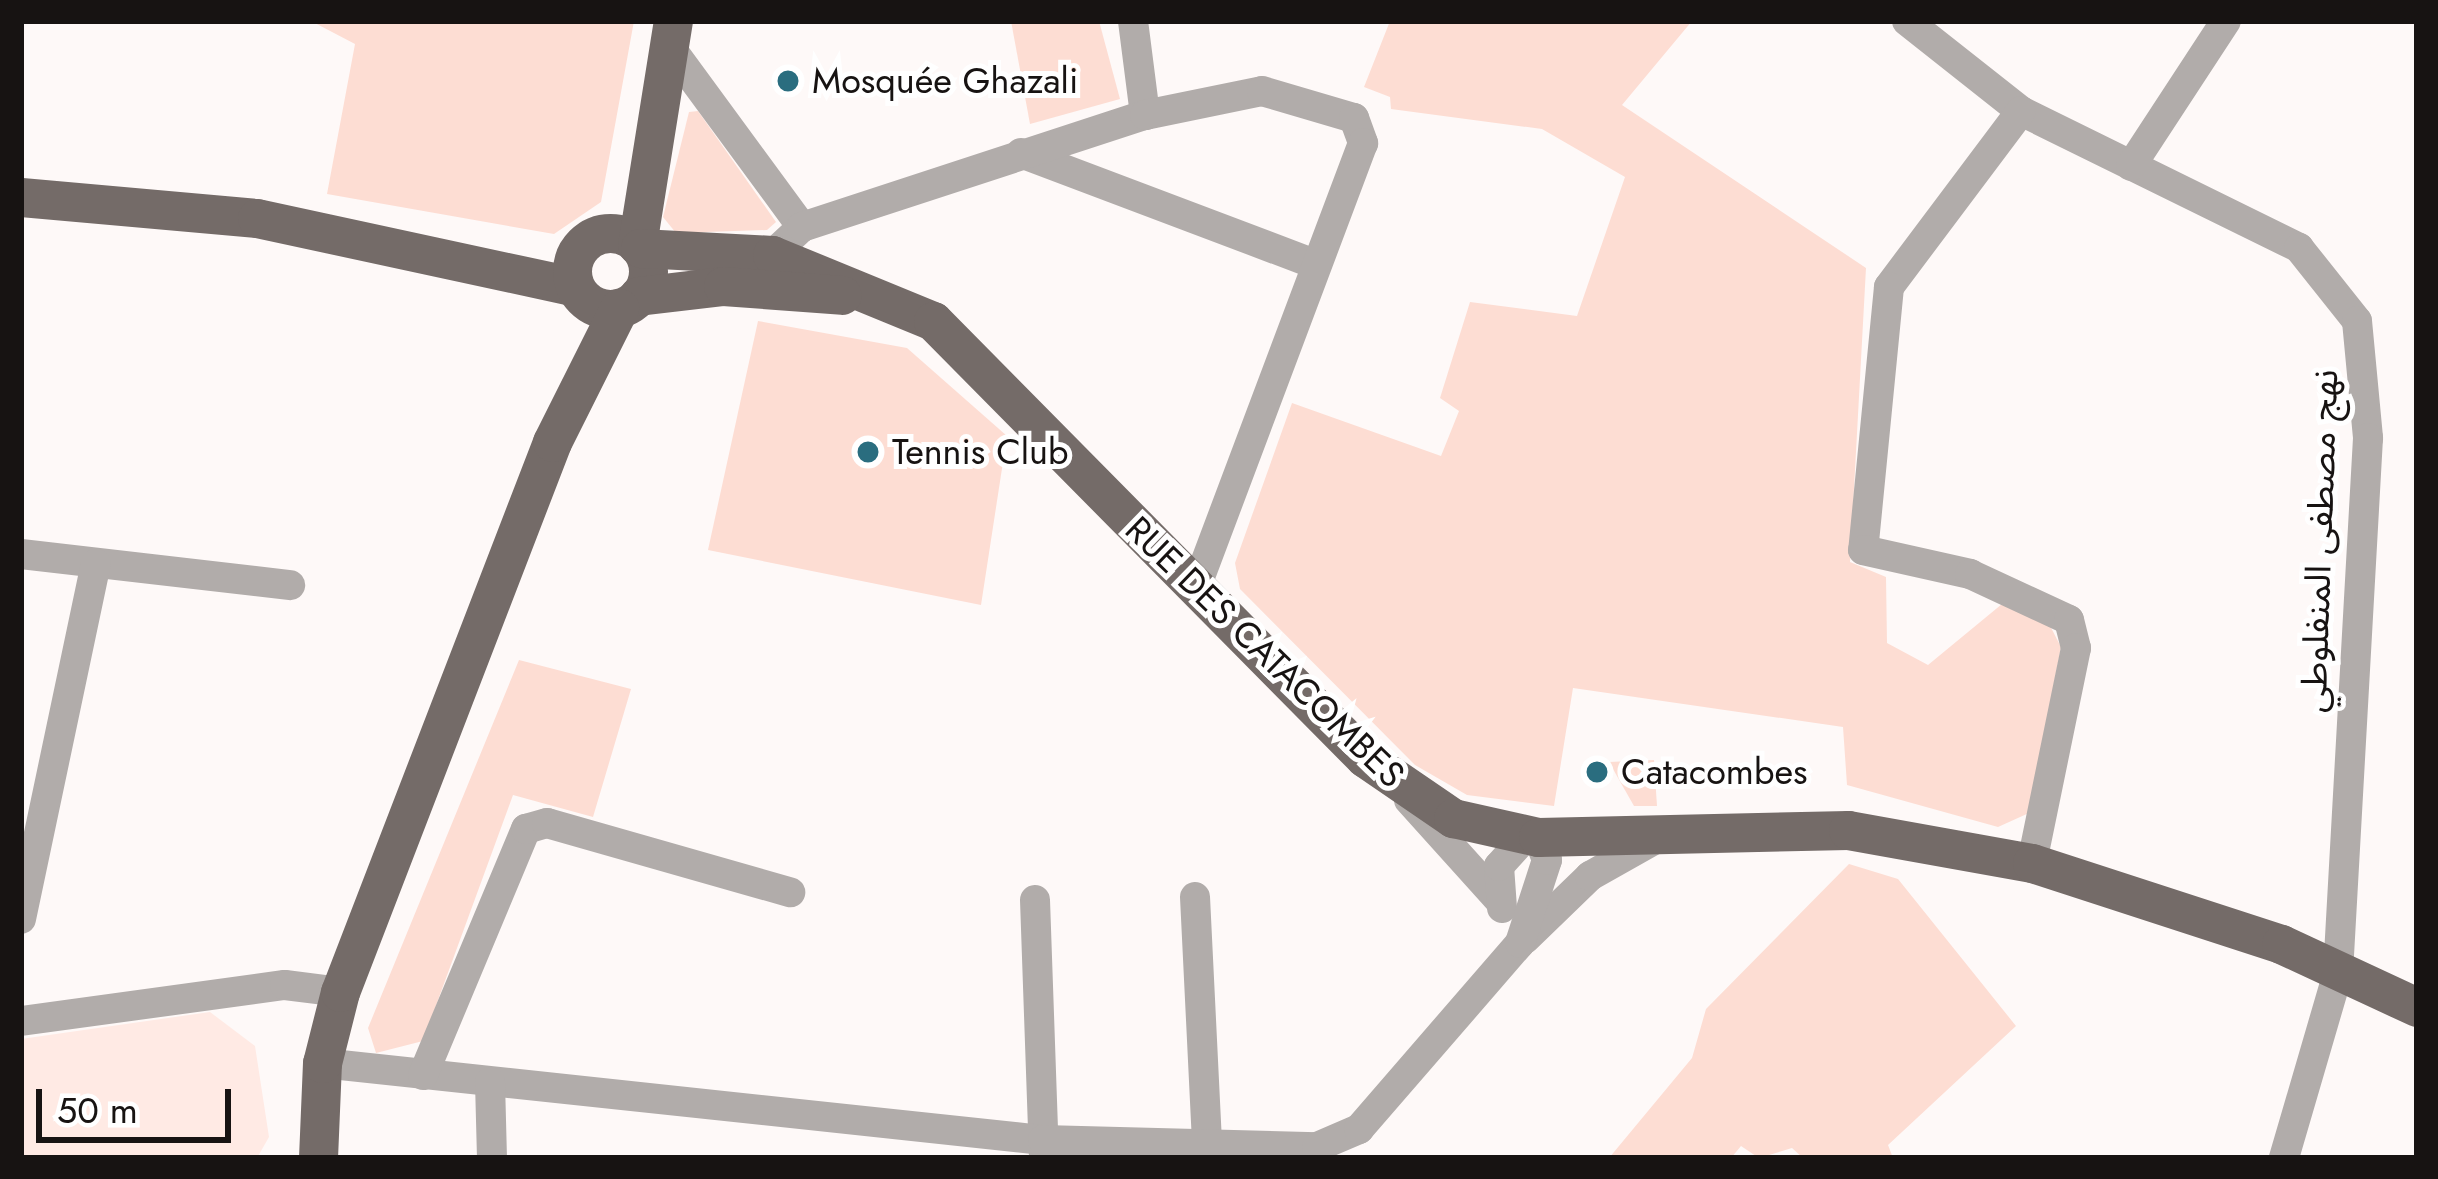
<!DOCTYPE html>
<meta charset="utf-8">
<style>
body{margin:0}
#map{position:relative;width:2438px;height:1179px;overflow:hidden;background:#fef9f8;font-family:Jost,"Noto Sans Arabic",sans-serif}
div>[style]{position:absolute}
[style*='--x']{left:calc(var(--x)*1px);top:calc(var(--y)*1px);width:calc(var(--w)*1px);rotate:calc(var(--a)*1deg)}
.built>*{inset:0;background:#ffeae4}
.green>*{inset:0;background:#fdddd3}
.minor>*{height:30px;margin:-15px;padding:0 15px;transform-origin:15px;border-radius:15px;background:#b1acaa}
.major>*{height:39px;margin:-19.5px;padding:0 19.5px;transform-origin:19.5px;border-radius:19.5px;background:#746b68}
.major>.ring{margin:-19.5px;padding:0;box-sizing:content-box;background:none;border:39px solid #746b68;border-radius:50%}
.dots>*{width:33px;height:33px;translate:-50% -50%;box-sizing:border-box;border:6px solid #fff;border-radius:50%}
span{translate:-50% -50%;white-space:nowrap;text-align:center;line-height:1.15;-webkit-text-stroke:10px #fff;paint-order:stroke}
.poi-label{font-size:36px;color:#171312}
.left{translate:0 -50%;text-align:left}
.street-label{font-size:36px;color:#171312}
.frame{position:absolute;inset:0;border:24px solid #171312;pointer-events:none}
.scale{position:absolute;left:36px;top:1089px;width:195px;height:54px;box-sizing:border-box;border:6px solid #171312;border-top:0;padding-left:15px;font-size:36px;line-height:42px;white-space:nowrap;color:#171312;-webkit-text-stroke:9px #fff;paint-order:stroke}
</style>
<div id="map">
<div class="built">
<i style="clip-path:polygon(210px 1012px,255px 1046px,269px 1137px,257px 1158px,21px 1158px,21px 1039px)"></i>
</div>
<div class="green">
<i style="clip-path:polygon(311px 21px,634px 21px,601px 202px,554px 234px,327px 194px,355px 44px)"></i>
<i style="clip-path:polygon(1011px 21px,1099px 21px,1120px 99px,1030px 124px)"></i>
<i style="clip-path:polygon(1390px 21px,1692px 21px,1622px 105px,1866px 268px,1850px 562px,1886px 577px,1887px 643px,1928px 665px,2002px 604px,2046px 618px,2061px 647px,2029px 813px,1998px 827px,1847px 785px,1843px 727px,1573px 688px,1554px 806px,1467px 795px,1415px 765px,1240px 589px,1235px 563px,1292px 403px,1441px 456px,1459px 411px,1440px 398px,1470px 302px,1577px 316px,1625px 177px,1542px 129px,1391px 109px,1390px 97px,1364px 87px)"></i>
<i style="clip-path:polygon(698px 111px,776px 222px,767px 230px,676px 233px,663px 217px,689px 112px)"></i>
<i style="clip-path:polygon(758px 321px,907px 348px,1007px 436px,981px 605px,708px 550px)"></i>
<i style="clip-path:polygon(519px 660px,631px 689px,593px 817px,513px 795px,423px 1041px,376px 1053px,368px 1028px)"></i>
<i style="clip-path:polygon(1654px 760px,1657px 806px,1634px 806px,1609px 762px)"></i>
<i style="clip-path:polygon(1849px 864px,1898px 879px,2016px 1026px,1888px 1145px,1893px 1158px,1803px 1158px,1792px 1148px,1759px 1158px,1741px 1146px,1731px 1158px,1609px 1158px,1692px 1058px,1706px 1009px)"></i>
</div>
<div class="minor">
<i style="--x:1133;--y:21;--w:95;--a:82.7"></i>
<i style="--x:1907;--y:21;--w:145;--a:38.3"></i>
<i style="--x:2021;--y:111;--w:310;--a:26.2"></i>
<i style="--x:2299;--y:248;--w:93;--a:51.5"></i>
<i style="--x:2357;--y:321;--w:118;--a:84.6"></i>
<i style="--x:2368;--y:438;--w:536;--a:93.21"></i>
<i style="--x:2338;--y:973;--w:193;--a:106.3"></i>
<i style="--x:672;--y:50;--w:220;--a:53.7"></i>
<i style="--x:2021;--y:111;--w:220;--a:126.9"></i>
<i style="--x:1889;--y:287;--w:264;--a:95.6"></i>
<i style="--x:1863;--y:550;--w:110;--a:12.6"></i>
<i style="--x:1970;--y:574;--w:109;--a:24.9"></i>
<i style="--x:2069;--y:620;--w:29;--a:76"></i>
<i style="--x:2076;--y:648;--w:219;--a:101.6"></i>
<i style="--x:1021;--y:153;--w:316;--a:20.7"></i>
<i style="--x:2131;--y:166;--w:173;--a:-56.8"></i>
<i style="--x:771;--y:275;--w:20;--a:-87"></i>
<i style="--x:772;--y:255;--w:41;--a:-43"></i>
<i style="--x:802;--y:227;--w:361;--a:-18.1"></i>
<i style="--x:1145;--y:115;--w:119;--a:-11.6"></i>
<i style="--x:1262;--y:91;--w:96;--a:16.4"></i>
<i style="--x:1354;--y:118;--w:27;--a:70"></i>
<i style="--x:1363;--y:143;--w:474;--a:110.6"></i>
<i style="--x:21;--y:554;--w:271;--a:6.6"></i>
<i style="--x:1409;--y:800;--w:137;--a:48"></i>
<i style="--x:1195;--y:897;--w:247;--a:87.2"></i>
<i style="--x:1035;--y:900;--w:258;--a:88"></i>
<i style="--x:1502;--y:908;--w:42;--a:-94.1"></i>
<i style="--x:1499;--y:866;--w:40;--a:-48"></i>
<i style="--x:21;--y:919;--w:363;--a:-78.1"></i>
<i style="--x:1525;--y:939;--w:91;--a:-44.1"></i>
<i style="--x:1590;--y:876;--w:79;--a:-29.5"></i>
<i style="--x:21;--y:1021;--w:266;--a:-7.8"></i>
<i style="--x:285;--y:985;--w:55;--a:7.3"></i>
<i style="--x:322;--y:1063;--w:725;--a:6.1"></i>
<i style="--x:1043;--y:1140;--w:274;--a:1.5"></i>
<i style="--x:1317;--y:1147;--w:46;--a:-23.2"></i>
<i style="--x:1359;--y:1129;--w:246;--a:-49.1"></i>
<i style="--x:1520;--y:943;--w:87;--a:-72"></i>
<i style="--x:1547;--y:860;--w:25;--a:-111"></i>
<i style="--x:423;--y:1075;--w:267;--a:-67.3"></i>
<i style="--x:526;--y:829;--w:22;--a:-16"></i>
<i style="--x:547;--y:823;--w:253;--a:15.9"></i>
<i style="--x:490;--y:1082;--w:76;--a:88.5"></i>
</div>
<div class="major">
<i style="--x:21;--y:197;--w:237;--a:5.1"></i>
<i style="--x:257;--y:218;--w:325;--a:12.2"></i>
<i class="ring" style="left:572px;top:233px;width:37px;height:37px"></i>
<i style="--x:637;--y:245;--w:227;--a:-80.9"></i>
<i style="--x:640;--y:248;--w:132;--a:3"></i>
<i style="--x:772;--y:255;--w:174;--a:22.3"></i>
<i style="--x:933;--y:321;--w:614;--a:45.33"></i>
<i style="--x:1365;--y:758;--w:107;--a:34.3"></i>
<i style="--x:1453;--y:818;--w:87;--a:12.6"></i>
<i style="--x:1538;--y:837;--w:310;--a:-1.3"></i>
<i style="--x:1848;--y:830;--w:187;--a:10.2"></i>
<i style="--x:2032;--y:863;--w:262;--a:18"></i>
<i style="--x:2281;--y:944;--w:150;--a:24.9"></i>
<i style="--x:638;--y:296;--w:86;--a:-6.7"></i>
<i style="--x:723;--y:286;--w:119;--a:4.3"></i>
<i style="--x:318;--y:1158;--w:95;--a:-87.6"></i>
<i style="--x:322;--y:1063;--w:73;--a:-75.8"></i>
<i style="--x:340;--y:992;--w:589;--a:-68.92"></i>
<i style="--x:552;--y:442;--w:150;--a:-63.4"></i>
</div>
<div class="dots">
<i style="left:788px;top:81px;background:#2a6d7f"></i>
<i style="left:868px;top:452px;background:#2a6d7f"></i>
<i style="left:1597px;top:772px;background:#2a6d7f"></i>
</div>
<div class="poi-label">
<span class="left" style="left:812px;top:81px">Mosquée Ghazali</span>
<span class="left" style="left:892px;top:452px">Tennis Club</span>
<span class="left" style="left:1621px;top:772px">Catacombes</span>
</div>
<div class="street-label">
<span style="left:2319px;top:541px;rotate:-88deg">نهج مصطفى المنفلوطي</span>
<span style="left:1265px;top:652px;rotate:44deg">RUE DES CATACOMBES</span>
</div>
<div class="frame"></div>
<div class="scale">50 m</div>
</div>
